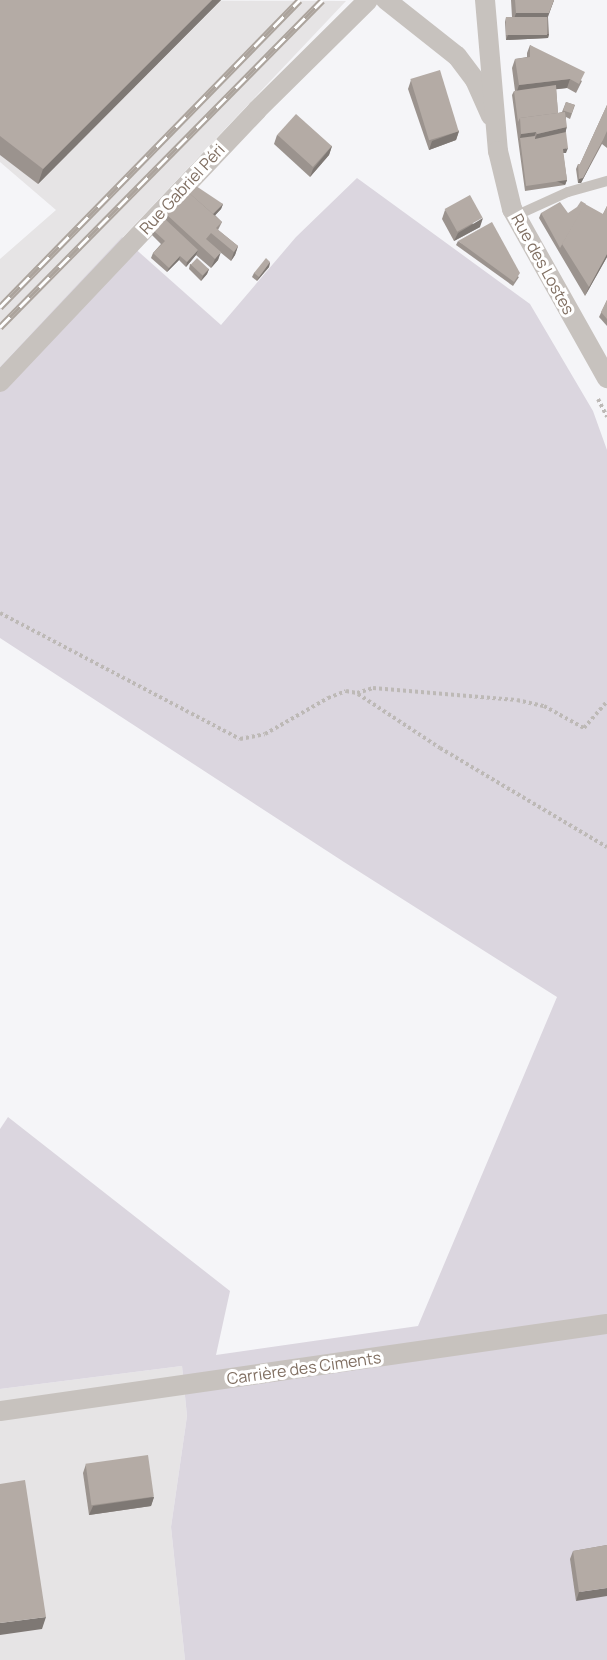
<!DOCTYPE html>
<meta charset="utf-8">
<style>
body{margin:0}
#map{position:relative;width:607px;height:1660px;overflow:hidden;background:#f5f5f8;font-family:Manrope,sans-serif}
div>[style]{position:absolute}
[style*='--x']{left:calc(var(--x)*1px);top:calc(var(--y)*1px);width:calc(var(--w)*1px);rotate:calc(var(--a)*1deg)}
.built>*{inset:0;background:#e6e4e5}
.green>*{inset:0;background:#dbd6df}
.path>*{height:4px;margin-top:-2px;transform-origin:0;background:repeating-linear-gradient(90deg,#bdb9b6 0 3px,transparent 0 6px)}
.service>*{height:10px;margin:-5px;padding:0 5px;transform-origin:5px;border-radius:5px;background:#c7c2be}
.minor>*{height:20px;margin:-10px;padding:0 10px;transform-origin:10px;border-radius:10px;background:#c7c2be}
.rail>*{height:7px;margin-top:-3.5px;transform-origin:0;background:repeating-linear-gradient(90deg,#fff 0 14px,#aca49d 0 28px);box-sizing:border-box;border-block:2px solid #aca49d}
.wall>*{inset:0;background:#9b938e}
.shaded-wall>*{inset:0;background:#7e7874;transform-origin:0 0}
.building>*{inset:0;background:#b4aba5;transform-origin:0 0}
span{translate:-50% -50%;white-space:nowrap;text-align:center;line-height:1.15;-webkit-text-stroke:6px #fff;paint-order:stroke}
.street-label{font-size:16px;color:#806f62}
</style>
<div id="map">
<div class="built">
<i style="clip-path:polygon(0 0,346px 1px,0 367px,0 259px,56px 210px,0 162px)"></i>
<i style="clip-path:polygon(182px 1366px,187px 1416px,171px 1527px,185px 1660px,0 1660px,0 1389px)"></i>
</div>
<div class="green">
<i style="clip-path:polygon(357px 178px,530px 304px,593px 411px,607px 450px,607px 1660px,185px 1660px,171px 1527px,187px 1416px,182px 1366px,0 1389px,0 1129px,8px 1117px,230px 1291px,216px 1355px,418px 1326px,557px 997px,344px 862px,0 638px,0 367px,122px 237px,221px 325px,296px 237px)"></i>
</div>
<div class="path">
<i style="--x:598;--y:399;--w:20;--a:63"></i>
<i style="--x:0;--y:613;--w:271;--a:27.7"></i>
<i style="--x:240;--y:739;--w:25;--a:-11"></i>
<i style="--x:265;--y:734;--w:73;--a:-29.7"></i>
<i style="--x:328;--y:698;--w:19;--a:-21"></i>
<i style="--x:346;--y:691;--w:11;--a:10"></i>
<i style="--x:357;--y:693;--w:17;--a:-17"></i>
<i style="--x:373;--y:688;--w:144;--a:4.8"></i>
<i style="--x:517;--y:700;--w:28;--a:13"></i>
<i style="--x:544;--y:706;--w:46;--a:28.8"></i>
<i style="--x:584;--y:728;--w:35;--a:-49"></i>
<i style="--x:358;--y:694;--w:98;--a:33.4"></i>
<i style="--x:440;--y:748;--w:194;--a:30.7"></i>
</div>
<div class="service">
<i style="--x:515;--y:216;--w:58;--a:-24.4"></i>
<i style="--x:568;--y:192;--w:41;--a:-15.8"></i>
</div>
<div class="minor">
<i style="--x:386;--y:0;--w:90;--a:38.3"></i>
<i style="--x:457;--y:56;--w:30;--a:53"></i>
<i style="--x:475;--y:80;--w:39;--a:66"></i>
<i style="--x:485;--y:0;--w:152;--a:85.1"></i>
<i style="--x:498;--y:151;--w:60;--a:76.4"></i>
<i style="--x:512;--y:209;--w:194;--a:60.7"></i>
<i style="--x:0;--y:382;--w:374;--a:-46.6"></i>
<i style="--x:257;--y:110;--w:156;--a:-44.7"></i>
<i style="--x:0;--y:1411;--w:613;--a:-8.16"></i>
</div>
<div class="rail">
<i style="--x:0;--y:307;--w:429;--a:-45.7"></i>
<i style="--x:0;--y:327;--w:459;--a:-45.4"></i>
</div>
<div class="wall">
<i style="clip-path:polygon(0 0,221px 0,38px 184px,0 155px)"></i>
<i style="clip-path:polygon(511px 0,554px 0,548px 17px,549px 34px,548px 38px,506px 40px,505px 22px,506px 17px,512px 17px)"></i>
<i style="clip-path:polygon(530px 45px,582px 81px,576px 93px,567px 88px,556px 89px,558px 113px,562px 112px,566px 102px,575px 105px,570px 119px,566px 117px,566px 153px,563px 153px,567px 180px,565px 185px,525px 191px,512px 95px,514px 91px,515px 91px,512px 68px,515px 59px,527px 57px,527px 53px)"></i>
<i style="clip-path:polygon(411px 80px,459px 131px,456px 140px,429px 150px,408px 89px)"></i>
<i style="clip-path:polygon(607px 105px,607px 148px,602px 144px,581px 183px,578px 183px,576px 169px,578px 164px,580px 164px)"></i>
<i style="clip-path:polygon(277px 135px,332px 146px,329px 155px,310px 177px,274px 144px)"></i>
<i style="clip-path:polygon(189px 193px,223px 204px,221px 209px,215px 215px,222px 222px,218px 230px,238px 246px,235px 255px,231px 261px,220px 252px,218px 260px,211px 268px,196px 255px,186px 267px,179px 260px,167px 272px,151px 258px,153px 253px,161px 244px,152px 235px,154px 231px,165px 219px,166px 214px)"></i>
<i style="clip-path:polygon(607px 206px,607px 257px,585px 296px,559px 252px,539px 218px,541px 213px,603px 214px)"></i>
<i style="clip-path:polygon(445px 210px,480px 227px,454px 241px,442px 219px)"></i>
<i style="clip-path:polygon(458px 241px,519px 277px,513px 286px,456px 245px)"></i>
<i style="clip-path:polygon(270px 262px,269px 267px,257px 281px,252px 277px,254px 273px)"></i>
<i style="clip-path:polygon(190px 264px,209px 269px,207px 274px,201px 281px,189px 269px)"></i>
<i style="clip-path:polygon(607px 300px,607px 326px,599px 317px)"></i>
<i style="clip-path:polygon(86px 1464px,154px 1497px,151px 1506px,89px 1515px,83px 1473px)"></i>
<i style="clip-path:polygon(607px 1545px,576px 1601px,570px 1559px,573px 1551px)"></i>
</div>
<div class="shaded-wall">
<i style="clip-path:polygon(212px 0,221px 0,38px 184px,43px 169px)"></i>
<i style="clip-path:polygon(554px 0,546px 21px,513px 22px,516px 13px)"></i>
<i style="clip-path:polygon(549px 34px,548px 38px,506px 40px,508px 35px)"></i>
<i style="clip-path:polygon(570px 79px,567px 88px,516px 94px,519px 85px)"></i>
<i style="clip-path:polygon(567px 127px,564px 136px,533px 143px,537px 134px)"></i>
<i style="clip-path:polygon(459px 131px,456px 140px,429px 150px,432px 141px)"></i>
<i style="clip-path:polygon(536px 132px,533px 140px,520px 138px,521px 134px)"></i>
<i style="clip-path:polygon(603px 140px,581px 183px,578px 183px,579px 179px)"></i>
<i style="clip-path:polygon(332px 146px,329px 155px,310px 177px,313px 169px)"></i>
<i style="clip-path:polygon(568px 148px,566px 153px,561px 153px,563px 149px)"></i>
<i style="left:567px;top:180px;width:5px;height:41px;rotate:112deg"></i>
<i style="clip-path:polygon(223px 204px,221px 209px,208px 223px,209px 218px)"></i>
<i style="clip-path:polygon(483px 218px,480px 227px,454px 241px,458px 233px)"></i>
<i style="clip-path:polygon(238px 246px,235px 255px,231px 261px,234px 252px)"></i>
<i style="clip-path:polygon(198px 250px,196px 255px,186px 267px,187px 262px)"></i>
<i style="clip-path:polygon(221px 252px,218px 260px,211px 268px,215px 259px)"></i>
<i style="clip-path:polygon(607px 254px,607px 257px,585px 296px,589px 287px)"></i>
<i style="clip-path:polygon(180px 256px,179px 260px,167px 272px,169px 268px)"></i>
<i style="clip-path:polygon(270px 262px,269px 267px,257px 281px,259px 277px)"></i>
<i style="clip-path:polygon(209px 269px,207px 274px,201px 281px,203px 276px)"></i>
<i style="clip-path:polygon(154px 1497px,151px 1506px,89px 1515px,93px 1506px)"></i>
<i style="clip-path:polygon(607px 1588px,607px 1596px,576px 1601px,579px 1592px)"></i>
<i style="clip-path:polygon(46px 1617px,42px 1629px,0 1635px,0 1623px)"></i>
</div>
<div class="building">
<i style="clip-path:polygon(0 0,212px 0,43px 169px,0 136px)"></i>
<i style="clip-path:polygon(515px 0,554px 0,549px 13px,516px 13px)"></i>
<i style="left:506px;top:17px;width:41px;height:18px"></i>
<i style="clip-path:polygon(530px 45px,585px 72px,579px 84px,570px 79px,519px 85px,515px 59px,530px 57px)"></i>
<i style="left:440px;top:70px;width:64px;height:31px;rotate:73deg"></i>
<i style="clip-path:polygon(556px 85px,558px 113px,520px 118px,518px 122px,514px 91px)"></i>
<i style="left:566px;top:102px;width:9px;height:9px;rotate:18deg"></i>
<i style="clip-path:polygon(607px 105px,607px 131px,603px 140px,583px 178px,579px 179px,578px 164px,580px 164px)"></i>
<i style="clip-path:polygon(565px 112px,567px 127px,537px 134px,536px 132px,521px 134px,520px 118px)"></i>
<i style="left:296px;top:114px;width:48px;height:28px;rotate:42deg"></i>
<i style="clip-path:polygon(566px 132px,568px 148px,563px 149px,567px 180px,526px 186px,520px 138px,535px 136px,535px 139px)"></i>
<i style="clip-path:polygon(196px 186px,223px 204px,213px 214px,189px 193px)"></i>
<i style="clip-path:polygon(188px 192px,222px 222px,216px 228px,238px 246px,234px 252px,211px 233px,206px 239px,221px 252px,215px 259px,166px 214px)"></i>
<i style="left:470px;top:195px;width:26px;height:29px;rotate:61deg"></i>
<i style="clip-path:polygon(581px 201px,586px 204px,560px 248px,541px 213px,560px 202px,568px 213px,577px 207px)"></i>
<i style="clip-path:polygon(585px 204px,603px 214px,607px 206px,607px 254px,589px 287px,562px 244px)"></i>
<i style="clip-path:polygon(165px 219px,198px 250px,187px 262px,180px 256px,169px 268px,153px 253px,165px 241px,154px 231px)"></i>
<i style="clip-path:polygon(492px 222px,520px 273px,514px 282px,458px 241px)"></i>
<i style="left:197px;top:258px;width:16px;height:9px;rotate:43deg"></i>
<i style="clip-path:polygon(266px 258px,270px 262px,259px 277px,254px 273px)"></i>
<i style="clip-path:polygon(607px 300px,607px 319px,601px 312px)"></i>
<i style="left:148px;top:1455px;width:42px;height:63px;rotate:82deg"></i>
<i style="clip-path:polygon(25px 1480px,46px 1617px,0 1623px,0 1484px)"></i>
<i style="clip-path:polygon(607px 1545px,607px 1588px,579px 1592px,573px 1551px)"></i>
</div>
<div class="street-label">
<span style="left:182px;top:189px;rotate:-47deg">Rue Gabriel Péri</span>
<span style="left:543px;top:264px;rotate:61deg">Rue des Lostes</span>
<span style="left:304px;top:1368px;rotate:-8deg">Carrière des Ciments</span>
</div>
</div>
